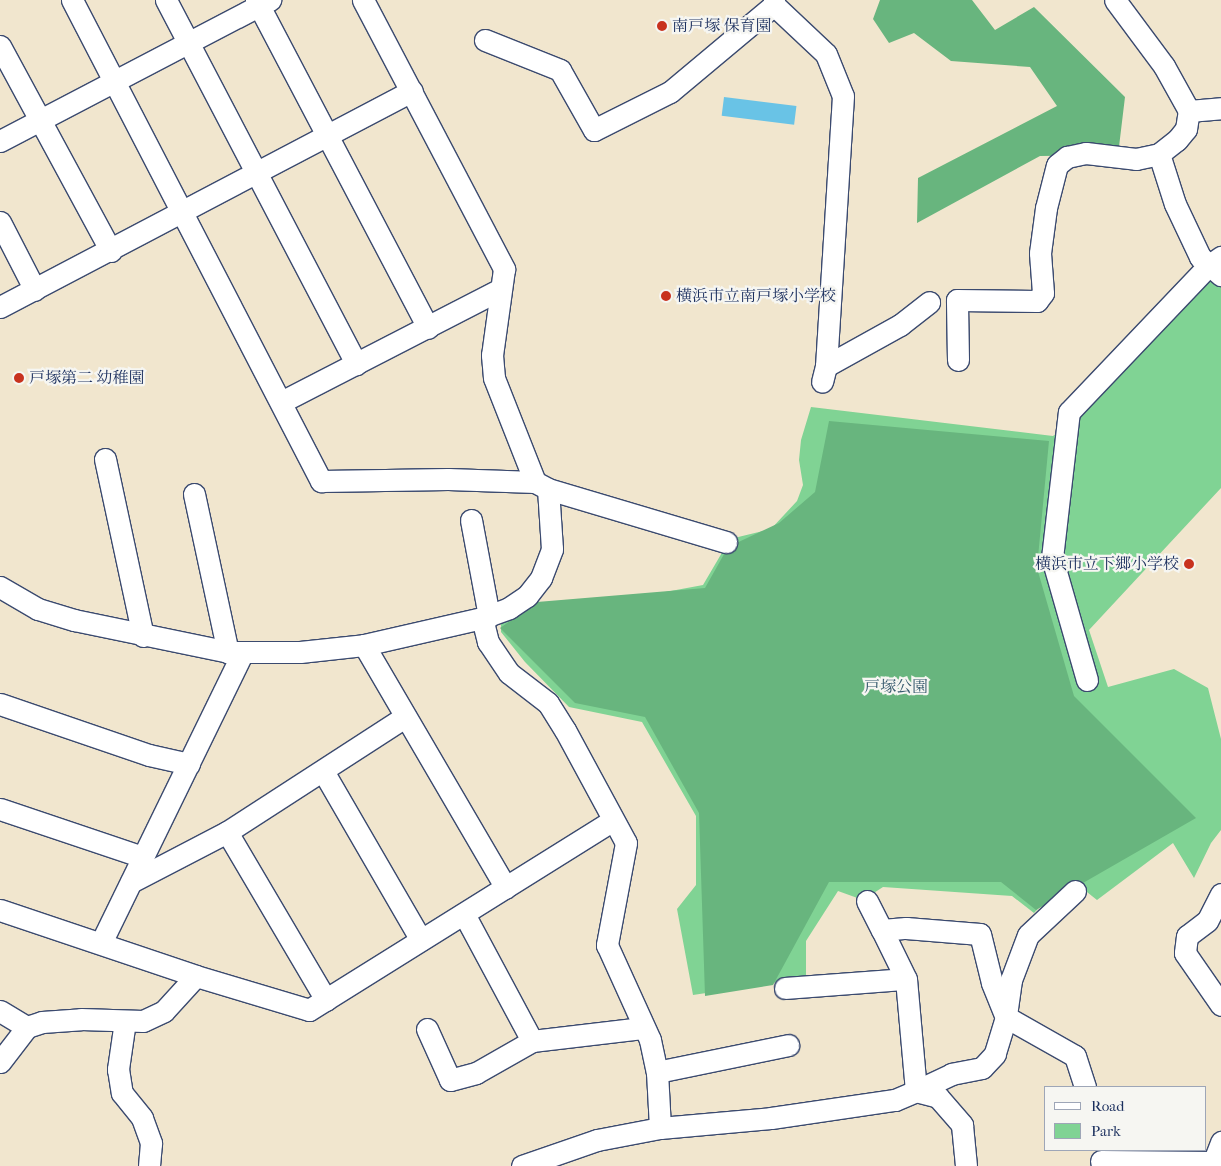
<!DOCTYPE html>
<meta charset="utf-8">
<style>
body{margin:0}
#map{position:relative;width:1221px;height:1166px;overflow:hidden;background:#f1e6ce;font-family:"IM FELL French Canon","Noto Serif JP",serif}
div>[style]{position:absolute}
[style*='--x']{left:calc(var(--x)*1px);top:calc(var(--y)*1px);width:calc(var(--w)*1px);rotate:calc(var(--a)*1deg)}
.green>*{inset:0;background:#80d394}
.forest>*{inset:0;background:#68b57e}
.water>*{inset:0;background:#69c3e6;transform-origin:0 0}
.roads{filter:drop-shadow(1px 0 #3b4a6f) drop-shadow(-1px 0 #3b4a6f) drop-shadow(0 1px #3b4a6f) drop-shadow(0 -1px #3b4a6f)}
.minor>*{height:21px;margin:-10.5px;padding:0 10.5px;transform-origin:10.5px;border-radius:10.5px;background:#fff}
.dots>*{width:14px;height:14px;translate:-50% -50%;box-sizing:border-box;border:2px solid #f6f6f2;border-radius:50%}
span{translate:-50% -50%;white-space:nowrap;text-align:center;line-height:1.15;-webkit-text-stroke:4.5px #f6f6f2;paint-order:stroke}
.poi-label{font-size:16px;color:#1b2f5e}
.left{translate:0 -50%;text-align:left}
.right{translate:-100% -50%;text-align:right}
.park-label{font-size:16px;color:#34586c}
.legend{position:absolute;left:1044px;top:1086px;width:162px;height:65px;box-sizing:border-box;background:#f6f6f2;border:1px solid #9ea6b7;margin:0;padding:6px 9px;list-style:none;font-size:15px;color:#1b2f5e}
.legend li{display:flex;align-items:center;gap:10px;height:25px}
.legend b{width:25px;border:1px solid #9ea6b7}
</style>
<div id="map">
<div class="green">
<i style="clip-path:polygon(1207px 275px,1221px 286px,1221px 488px,1089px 630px,1108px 687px,1174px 669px,1208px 688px,1221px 739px,1221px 830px,1211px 843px,1194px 878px,1173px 843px,1097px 900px,1068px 877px,1034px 913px,1012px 896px,883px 887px,863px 900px,838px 891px,806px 941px,806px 978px,693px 995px,677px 909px,696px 885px,696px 816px,642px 722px,569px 707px,525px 662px,501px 632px,501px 621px,532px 602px,590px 606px,703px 585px,730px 539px,771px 529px,797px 501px,803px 485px,799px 460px,801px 440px,811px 407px,1053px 436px,1084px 412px)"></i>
</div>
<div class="forest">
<i style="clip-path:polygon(880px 0,972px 0,995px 30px,1034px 7px,1125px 97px,1118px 155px,1040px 156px,917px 223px,918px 178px,1057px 106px,1030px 67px,951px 61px,914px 33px,889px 43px,873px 19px)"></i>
<i style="clip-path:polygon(829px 421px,1049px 441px,1037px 568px,1074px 696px,1196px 818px,1036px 910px,1001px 882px,829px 882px,773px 985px,705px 996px,699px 813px,645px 717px,575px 703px,500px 628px,537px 602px,705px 588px,728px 547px,779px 523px,815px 492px)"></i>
</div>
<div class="water">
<i style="left:724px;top:97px;width:73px;height:19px;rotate:7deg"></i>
</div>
<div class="roads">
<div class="minor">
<i style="--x:72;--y:0;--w:542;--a:62.63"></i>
<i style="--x:321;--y:481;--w:127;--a:-0.9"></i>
<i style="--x:448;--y:479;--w:87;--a:2"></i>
<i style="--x:535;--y:482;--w:15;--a:28"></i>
<i style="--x:548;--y:489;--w:186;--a:16.6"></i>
<i style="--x:166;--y:0;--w:411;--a:62.4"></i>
<i style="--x:256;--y:0;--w:370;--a:62.3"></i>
<i style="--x:363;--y:0;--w:304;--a:62.3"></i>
<i style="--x:504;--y:269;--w:87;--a:97.9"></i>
<i style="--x:492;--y:355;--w:23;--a:85"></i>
<i style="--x:494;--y:378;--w:112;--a:68.5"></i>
<i style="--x:774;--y:0;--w:5;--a:90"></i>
<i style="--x:774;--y:5;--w:71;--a:43.3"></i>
<i style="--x:826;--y:54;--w:45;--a:68"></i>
<i style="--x:843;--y:96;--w:271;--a:93.6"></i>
<i style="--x:826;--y:366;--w:16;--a:104"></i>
<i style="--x:485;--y:40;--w:81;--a:21.8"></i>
<i style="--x:560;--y:70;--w:69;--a:60.5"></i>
<i style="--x:594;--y:130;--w:85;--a:-26.6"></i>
<i style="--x:670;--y:92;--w:136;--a:-39.9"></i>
<i style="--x:0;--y:46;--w:233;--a:61.6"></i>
<i style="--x:1189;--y:111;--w:32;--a:-5"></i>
<i style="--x:0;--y:141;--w:305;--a:-27.6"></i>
<i style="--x:1159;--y:154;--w:52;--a:72.3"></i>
<i style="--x:1175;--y:204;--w:59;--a:64.7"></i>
<i style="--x:1200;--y:257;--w:28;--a:41"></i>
<i style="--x:0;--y:222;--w:76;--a:62.8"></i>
<i style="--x:0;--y:307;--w:465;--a:-27.7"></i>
<i style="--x:958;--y:360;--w:60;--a:-91"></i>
<i style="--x:957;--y:300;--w:80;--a:0.7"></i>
<i style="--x:1037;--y:301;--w:10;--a:-53"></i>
<i style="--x:1043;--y:293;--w:40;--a:-94.3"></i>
<i style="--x:1040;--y:253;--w:45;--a:-82.4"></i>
<i style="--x:1046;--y:208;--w:44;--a:-75.7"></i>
<i style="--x:1057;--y:165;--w:13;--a:-39"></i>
<i style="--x:1067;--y:157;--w:19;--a:-12"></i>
<i style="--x:1086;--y:153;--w:50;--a:6.8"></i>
<i style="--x:1136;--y:159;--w:24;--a:-12"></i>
<i style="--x:1159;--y:154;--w:23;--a:-38"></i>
<i style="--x:1177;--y:140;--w:14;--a:-51"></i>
<i style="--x:1186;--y:129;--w:18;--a:-81"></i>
<i style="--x:1189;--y:111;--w:51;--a:-119.1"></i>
<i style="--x:1164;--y:66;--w:82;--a:-126.6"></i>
<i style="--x:826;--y:366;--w:85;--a:-29"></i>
<i style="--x:900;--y:325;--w:37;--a:-38"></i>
<i style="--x:281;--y:402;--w:245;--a:-27.2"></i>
<i style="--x:105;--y:459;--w:181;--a:77.9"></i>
<i style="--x:194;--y:494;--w:162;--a:77.9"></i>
<i style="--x:471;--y:520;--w:98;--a:79.4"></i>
<i style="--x:0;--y:587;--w:44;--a:30.1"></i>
<i style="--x:38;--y:609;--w:38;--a:17"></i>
<i style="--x:74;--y:620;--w:157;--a:11.7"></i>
<i style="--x:228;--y:652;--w:72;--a:0"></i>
<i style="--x:300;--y:652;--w:64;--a:-6.2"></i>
<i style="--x:364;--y:645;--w:121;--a:-12.9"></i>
<i style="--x:482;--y:618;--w:29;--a:-20"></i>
<i style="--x:509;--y:608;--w:22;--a:-34"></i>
<i style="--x:527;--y:596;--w:23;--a:-52"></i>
<i style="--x:541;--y:578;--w:31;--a:-69"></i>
<i style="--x:552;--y:549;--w:60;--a:-93.8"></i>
<i style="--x:482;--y:618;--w:25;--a:76"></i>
<i style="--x:488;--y:642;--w:37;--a:56"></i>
<i style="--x:509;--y:673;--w:49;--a:37.6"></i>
<i style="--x:548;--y:703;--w:32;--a:58"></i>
<i style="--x:565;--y:730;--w:128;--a:61.6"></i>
<i style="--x:626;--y:843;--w:104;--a:100.6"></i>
<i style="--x:607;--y:945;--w:104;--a:65.6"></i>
<i style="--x:650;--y:1040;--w:33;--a:78"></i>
<i style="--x:657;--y:1072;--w:56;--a:86.9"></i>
<i style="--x:364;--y:645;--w:281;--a:59.7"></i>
<i style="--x:1087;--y:680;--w:127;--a:-106"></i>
<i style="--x:1052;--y:558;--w:147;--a:-83.4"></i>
<i style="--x:1069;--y:412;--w:202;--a:-46.4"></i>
<i style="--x:1208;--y:266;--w:16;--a:-35"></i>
<i style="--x:0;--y:704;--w:157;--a:18.9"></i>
<i style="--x:149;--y:755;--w:41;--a:12.7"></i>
<i style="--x:323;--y:771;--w:195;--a:59.9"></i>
<i style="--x:0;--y:809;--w:151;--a:18.6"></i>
<i style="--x:227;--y:832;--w:195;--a:59.5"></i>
<i style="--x:131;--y:882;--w:108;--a:-27.5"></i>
<i style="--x:227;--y:832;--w:212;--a:-32.9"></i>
<i style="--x:1075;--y:891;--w:64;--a:136.9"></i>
<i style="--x:1028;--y:935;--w:48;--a:110.7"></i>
<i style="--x:1011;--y:980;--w:37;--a:98"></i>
<i style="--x:1006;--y:1017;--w:39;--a:107"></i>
<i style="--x:995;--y:1054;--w:19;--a:133"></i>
<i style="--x:982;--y:1068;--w:31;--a:169"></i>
<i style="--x:952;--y:1074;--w:40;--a:155"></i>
<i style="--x:916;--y:1091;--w:112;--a:-95.1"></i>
<i style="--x:906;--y:979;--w:55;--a:-116.1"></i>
<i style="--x:882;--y:930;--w:24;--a:-5"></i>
<i style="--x:906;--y:928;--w:74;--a:4.6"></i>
<i style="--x:980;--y:934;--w:50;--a:76.2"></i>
<i style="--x:992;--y:983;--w:37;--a:68"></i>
<i style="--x:1006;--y:1017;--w:79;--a:29.5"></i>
<i style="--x:1075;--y:1056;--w:33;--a:72"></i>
<i style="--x:1221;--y:894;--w:30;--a:117"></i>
<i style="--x:1207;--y:921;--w:25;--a:143"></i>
<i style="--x:1187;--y:936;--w:17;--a:97"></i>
<i style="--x:1185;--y:953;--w:63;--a:55.3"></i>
<i style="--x:867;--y:901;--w:33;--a:63"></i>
<i style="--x:0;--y:910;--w:207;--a:18.6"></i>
<i style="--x:196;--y:976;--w:118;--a:16.7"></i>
<i style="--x:309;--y:1010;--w:358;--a:-32"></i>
<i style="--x:464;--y:914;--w:144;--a:61.8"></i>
<i style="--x:532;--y:1041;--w:111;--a:-6.7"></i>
<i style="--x:101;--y:943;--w:322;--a:-64"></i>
<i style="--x:785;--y:988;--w:121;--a:-4.3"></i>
<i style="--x:0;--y:1011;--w:31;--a:31"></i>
<i style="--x:125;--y:1021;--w:49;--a:98.3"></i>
<i style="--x:118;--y:1069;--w:24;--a:81"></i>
<i style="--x:122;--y:1093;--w:32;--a:51"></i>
<i style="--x:142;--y:1118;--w:27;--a:70"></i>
<i style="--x:151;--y:1143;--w:23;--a:95"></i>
<i style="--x:427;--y:1029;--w:56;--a:65.7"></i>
<i style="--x:450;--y:1080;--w:27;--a:-15"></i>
<i style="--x:476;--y:1073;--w:64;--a:-29.7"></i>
<i style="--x:0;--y:1062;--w:44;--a:-52.4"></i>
<i style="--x:27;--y:1027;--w:16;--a:-18"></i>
<i style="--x:42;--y:1022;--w:39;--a:-4"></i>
<i style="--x:81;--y:1019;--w:62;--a:1.8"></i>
<i style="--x:143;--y:1021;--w:23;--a:-25"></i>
<i style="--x:164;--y:1011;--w:47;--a:-47.6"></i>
<i style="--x:657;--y:1072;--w:134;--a:-11.6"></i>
<i style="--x:1101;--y:1161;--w:111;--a:0.5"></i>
<i style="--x:522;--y:1166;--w:79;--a:-19.1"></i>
<i style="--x:597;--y:1140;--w:64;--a:-10.8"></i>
<i style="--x:660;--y:1128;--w:111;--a:-5.1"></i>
<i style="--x:771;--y:1118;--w:125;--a:-8.3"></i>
<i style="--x:895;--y:1100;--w:23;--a:-23"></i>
<i style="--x:916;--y:1091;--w:23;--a:15"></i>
<i style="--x:938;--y:1097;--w:37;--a:49"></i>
<i style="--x:962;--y:1125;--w:41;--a:84.4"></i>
<i style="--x:1212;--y:1166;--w:26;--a:-69"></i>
</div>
</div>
<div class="dots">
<i style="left:662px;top:26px;background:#c8321e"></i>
<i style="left:666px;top:296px;background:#c8321e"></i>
<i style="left:19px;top:378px;background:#c8321e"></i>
<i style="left:1189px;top:564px;background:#c8321e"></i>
</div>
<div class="poi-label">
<span class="left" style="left:672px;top:26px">南戸塚 保育園</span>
<span class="left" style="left:676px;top:296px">横浜市立南戸塚小学校</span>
<span class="left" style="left:29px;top:378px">戸塚第二 幼稚園</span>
<span class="right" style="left:1179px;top:564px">横浜市立下郷小学校</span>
</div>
<div class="park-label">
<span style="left:896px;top:687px">戸塚公園</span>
</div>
<ul class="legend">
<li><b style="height:6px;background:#fff"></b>Road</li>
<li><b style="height:14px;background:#80d394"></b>Park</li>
</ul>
</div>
